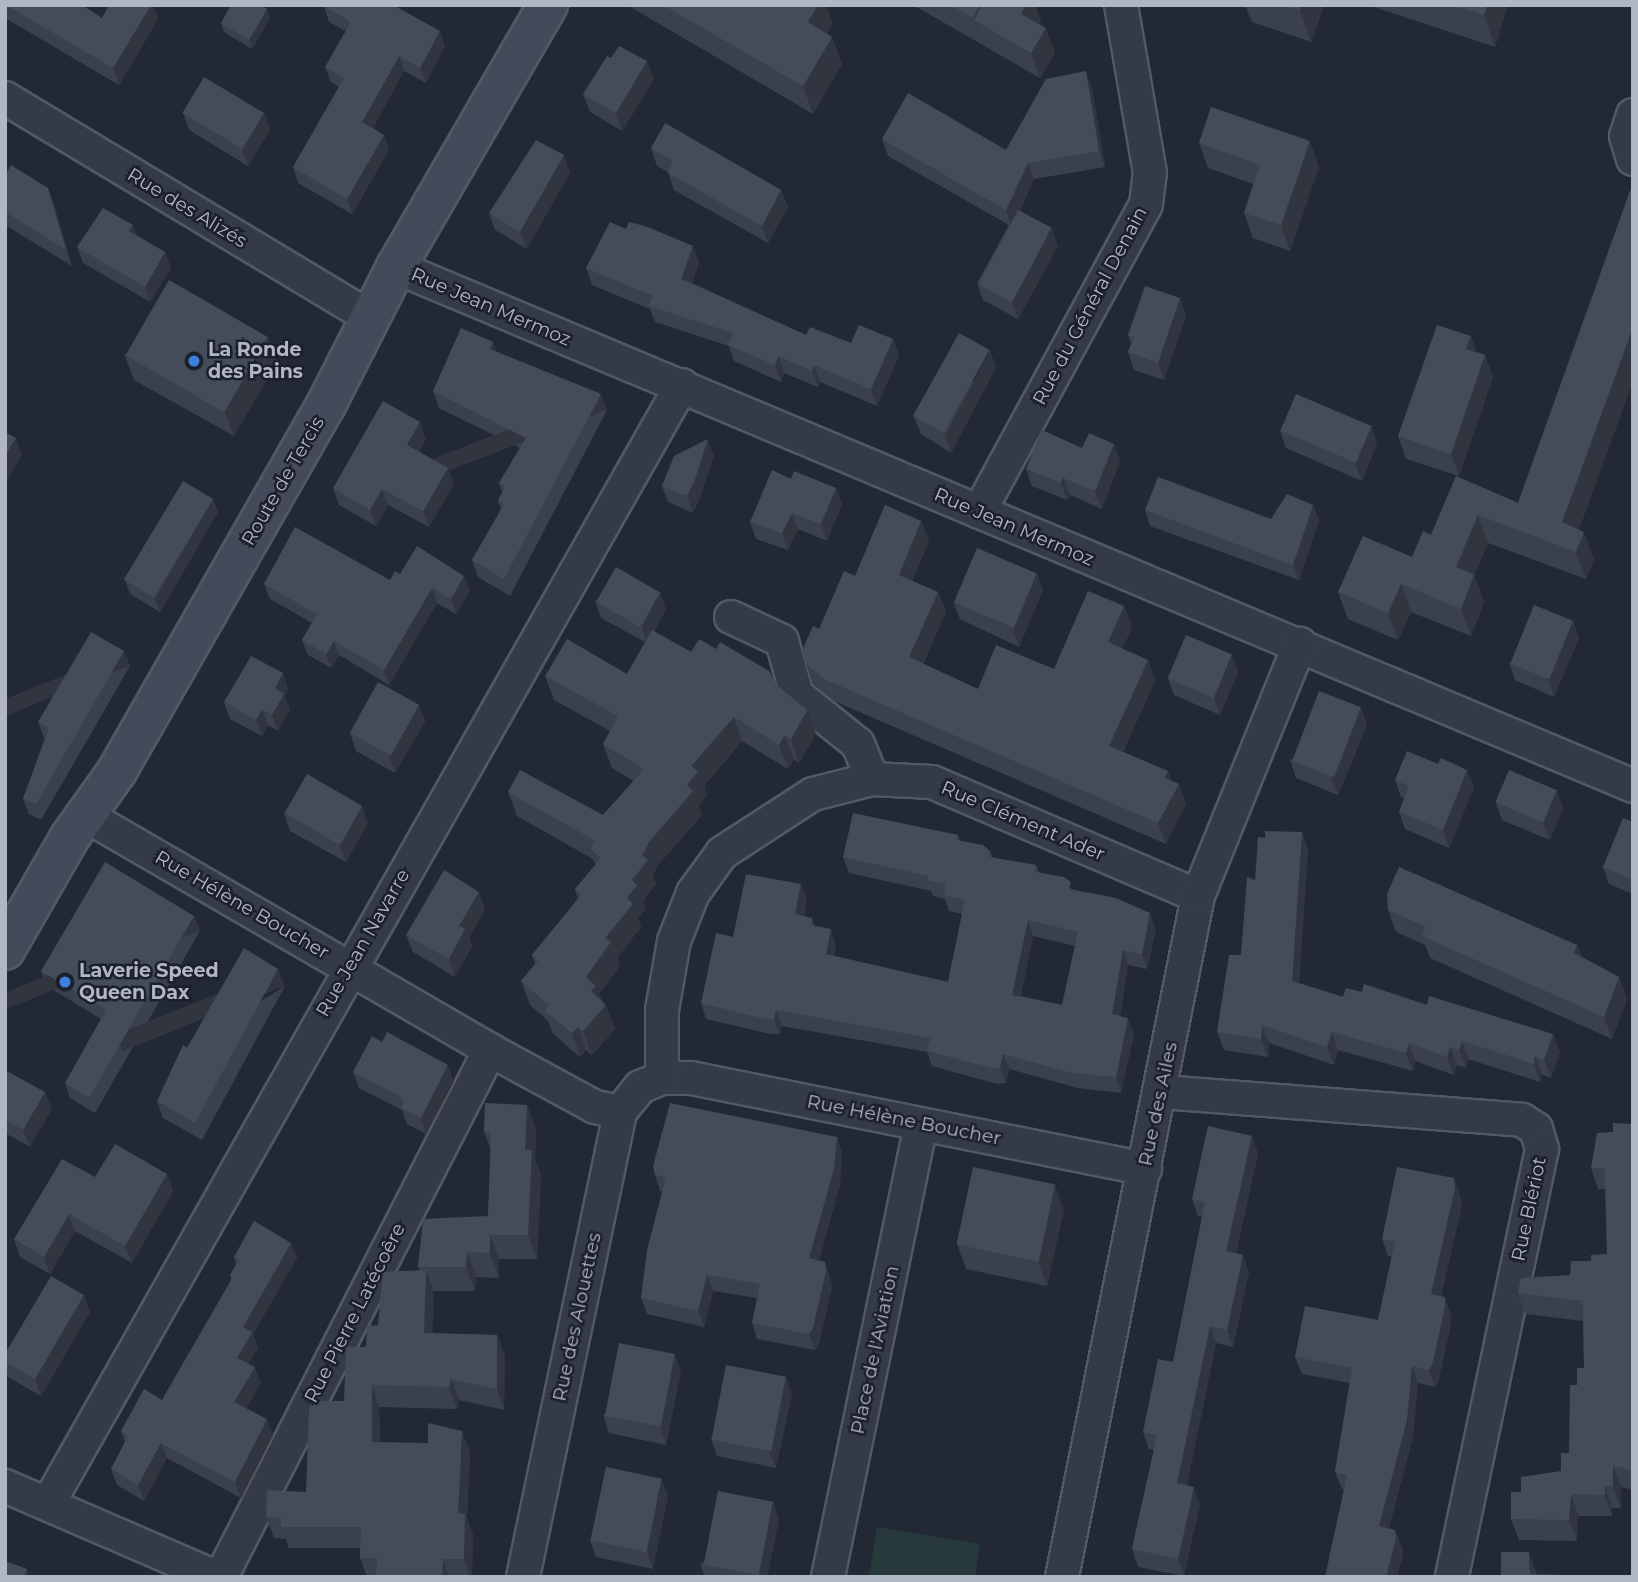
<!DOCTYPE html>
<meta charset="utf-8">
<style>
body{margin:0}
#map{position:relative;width:1638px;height:1582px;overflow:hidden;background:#222935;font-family:Montserrat,sans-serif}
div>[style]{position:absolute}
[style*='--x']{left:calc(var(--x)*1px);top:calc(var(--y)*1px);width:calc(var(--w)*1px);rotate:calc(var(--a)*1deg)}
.green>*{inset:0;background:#28393b}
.roads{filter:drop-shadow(2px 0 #535964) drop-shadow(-2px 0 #535964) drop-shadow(0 2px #535964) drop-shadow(0 -2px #535964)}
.street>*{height:32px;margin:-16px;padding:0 16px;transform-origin:16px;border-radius:16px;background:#353b46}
.secondary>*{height:38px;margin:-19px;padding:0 19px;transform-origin:19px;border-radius:19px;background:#444a59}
.wall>*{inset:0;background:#3a414d}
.shaded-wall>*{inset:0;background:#30353f;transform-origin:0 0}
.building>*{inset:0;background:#444c5a;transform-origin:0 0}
.dots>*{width:19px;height:19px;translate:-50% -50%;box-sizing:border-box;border:4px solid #1b202b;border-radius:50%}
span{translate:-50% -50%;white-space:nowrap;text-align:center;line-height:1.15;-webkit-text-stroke:5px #1b202b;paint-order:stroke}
.street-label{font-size:19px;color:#b0b6c3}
.poi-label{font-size:19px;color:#b0b6c3;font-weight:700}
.left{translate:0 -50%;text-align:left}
.frame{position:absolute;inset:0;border:7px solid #b0b6c3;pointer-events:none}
</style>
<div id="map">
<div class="green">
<i style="clip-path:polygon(877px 1527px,980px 1544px,975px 1577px,869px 1577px)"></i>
</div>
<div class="roads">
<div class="street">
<i style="--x:5;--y:98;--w:426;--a:31"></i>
<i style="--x:1633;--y:115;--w:22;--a:108"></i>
<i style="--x:1626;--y:136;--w:24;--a:73"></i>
<i style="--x:396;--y:267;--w:1341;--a:22.76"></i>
<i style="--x:979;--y:512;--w:350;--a:-61.5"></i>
<i style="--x:1146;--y:204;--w:31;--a:-83"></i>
<i style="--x:1150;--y:173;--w:170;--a:-99.8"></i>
<i style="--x:731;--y:617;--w:56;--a:25.2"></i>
<i style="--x:782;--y:641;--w:56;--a:74.5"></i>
<i style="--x:797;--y:695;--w:78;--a:38.8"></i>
<i style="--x:858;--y:744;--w:38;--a:68"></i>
<i style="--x:85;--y:815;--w:468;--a:30.1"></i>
<i style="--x:490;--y:1050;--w:119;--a:28.5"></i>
<i style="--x:595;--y:1107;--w:25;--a:11"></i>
<i style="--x:662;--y:1078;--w:68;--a:-90"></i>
<i style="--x:662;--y:1010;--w:70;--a:-80.1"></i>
<i style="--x:674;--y:941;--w:52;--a:-68.4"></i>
<i style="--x:693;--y:893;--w:49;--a:-54.1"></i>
<i style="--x:722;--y:853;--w:108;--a:-33"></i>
<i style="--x:813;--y:794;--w:61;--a:-14.3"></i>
<i style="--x:872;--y:779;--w:60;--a:2.9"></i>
<i style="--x:932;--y:782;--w:289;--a:23.2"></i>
<i style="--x:1162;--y:1092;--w:361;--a:4.4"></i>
<i style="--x:1522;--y:1120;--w:17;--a:33"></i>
<i style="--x:1536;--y:1129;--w:21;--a:73"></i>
<i style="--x:1542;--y:1149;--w:437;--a:101.9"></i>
<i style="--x:5;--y:1486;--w:229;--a:23.4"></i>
<i style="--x:48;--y:1504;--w:1286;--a:-60.47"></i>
<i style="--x:221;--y:1577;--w:592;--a:-62.96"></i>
<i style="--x:523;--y:1577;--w:475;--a:-78.2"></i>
<i style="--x:620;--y:1112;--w:32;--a:-51"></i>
<i style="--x:640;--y:1087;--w:24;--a:-22"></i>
<i style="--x:662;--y:1078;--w:29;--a:0"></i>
<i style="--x:691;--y:1078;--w:463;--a:11.3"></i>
<i style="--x:828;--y:1577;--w:462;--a:-78.4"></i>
<i style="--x:1062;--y:1577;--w:694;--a:-78.71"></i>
<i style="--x:1198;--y:896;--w:272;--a:-68"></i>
</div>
<div class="secondary">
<i style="--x:5;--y:950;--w:130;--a:-60.1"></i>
<i style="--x:70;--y:837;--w:81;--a:-54.5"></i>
<i style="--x:117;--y:771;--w:421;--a:-60.3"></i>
<i style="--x:326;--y:405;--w:155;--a:-63.1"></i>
<i style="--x:396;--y:267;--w:303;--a:-59.9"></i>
</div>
</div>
<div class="wall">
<i style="clip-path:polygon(5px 5px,102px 18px,109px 5px,153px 5px,158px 19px,119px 85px,5px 18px)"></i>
<i style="clip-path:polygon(627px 5px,826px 5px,833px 24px,827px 34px,832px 37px,842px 64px,813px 114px)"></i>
<i style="clip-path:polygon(913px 5px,1035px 5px,1041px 21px,1039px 24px,1055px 53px,1040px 78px)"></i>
<i style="clip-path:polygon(1245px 5px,1324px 5px,1311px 42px,1252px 22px)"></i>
<i style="clip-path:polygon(1368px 5px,1508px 5px,1495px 47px)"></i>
<i style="clip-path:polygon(324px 6px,445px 46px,426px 83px,404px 71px,373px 128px,384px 135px,389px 150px,352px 214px,298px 183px,293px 167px,339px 87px,331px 82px,325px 67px,346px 31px,329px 22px)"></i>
<i style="clip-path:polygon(267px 9px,270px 18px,252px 49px,224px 32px,221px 23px)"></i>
<i style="clip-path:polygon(611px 58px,647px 61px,654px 79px,622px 131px,590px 112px,583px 94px)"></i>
<i style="clip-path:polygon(1092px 88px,1105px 167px,1034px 179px,1020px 210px,1058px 246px,1018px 319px,983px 300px,977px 283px,1009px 225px,888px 156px,882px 139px,1006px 150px)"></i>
<i style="clip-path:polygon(183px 113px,264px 113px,270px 130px,248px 166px,189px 130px)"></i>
<i style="clip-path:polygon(1199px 143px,1319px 167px,1290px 251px,1253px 238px,1244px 213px,1253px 184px,1208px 168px)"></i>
<i style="clip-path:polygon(651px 148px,781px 190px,788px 207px,768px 243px,674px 190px,668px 172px,657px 166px)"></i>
<i style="clip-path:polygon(570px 172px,527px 249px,495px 230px,489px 213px)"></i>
<i style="clip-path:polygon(5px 176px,54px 204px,72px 266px,5px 225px)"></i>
<i style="clip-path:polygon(1633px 188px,1633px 381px,1579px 529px,1594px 559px,1586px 579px,1488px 543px,1474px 575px,1484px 602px,1471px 636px,1411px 612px,1398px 640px,1348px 619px,1338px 592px,1412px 557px,1431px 535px,1456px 476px,1518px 503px)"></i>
<i style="clip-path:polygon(137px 236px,165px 252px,171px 268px,150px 302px,83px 263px,77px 247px)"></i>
<i style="clip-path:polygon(699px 262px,692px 283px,806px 335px,851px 343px,893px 339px,899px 355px,877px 406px,820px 382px,818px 387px,784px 373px,781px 382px,734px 361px,729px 346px,655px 322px,650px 309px,592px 285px,586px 268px)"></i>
<i style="clip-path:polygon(1180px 298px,1186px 316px,1164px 380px,1134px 370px,1128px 352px,1131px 344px,1128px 335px)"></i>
<i style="clip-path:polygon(493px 342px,496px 352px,601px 394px,607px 410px,510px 596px,478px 577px,472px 560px,501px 510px,498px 501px,502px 492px,499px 483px,520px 448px,439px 408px,433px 391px)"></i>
<i style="clip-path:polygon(1477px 352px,1485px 355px,1493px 377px,1459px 476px,1406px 459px,1398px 436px)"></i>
<i style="clip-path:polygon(124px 354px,277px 362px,234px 436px,134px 380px)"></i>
<i style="clip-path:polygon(996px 367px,951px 453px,921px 434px,914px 417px)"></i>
<i style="clip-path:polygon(1371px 426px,1377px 443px,1362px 481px,1286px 448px,1280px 431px)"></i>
<i style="clip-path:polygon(426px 439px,419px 451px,454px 484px,429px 527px,388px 505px,376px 526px,339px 505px,333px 488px)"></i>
<i style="clip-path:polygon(1082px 448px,1120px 461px,1102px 509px,1070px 495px,1067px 500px,1032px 486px,1026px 469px)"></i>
<i style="clip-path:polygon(714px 456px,701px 495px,693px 513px,668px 502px,662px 486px)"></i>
<i style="clip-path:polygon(791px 479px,836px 488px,842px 504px,827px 541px,798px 529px,788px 550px,756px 539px,750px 522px)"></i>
<i style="clip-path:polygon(213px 499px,218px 512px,160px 612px,130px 594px,125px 580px)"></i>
<i style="clip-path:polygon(1313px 505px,1319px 521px,1299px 580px,1150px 526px,1145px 510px,1271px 519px)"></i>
<i style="clip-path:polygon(921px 521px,929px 541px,912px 581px,938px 592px,946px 612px,923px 664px,978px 689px,1054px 669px,1124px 606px,1132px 627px,1122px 649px,1148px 660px,1155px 681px,1123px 752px,1168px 771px,1171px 781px,1186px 804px,1166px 844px,834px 701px,813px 684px,806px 664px,819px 629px,855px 576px)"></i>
<i style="clip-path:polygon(400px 574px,470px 591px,456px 614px,437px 603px,389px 685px,339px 655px,331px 668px,308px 655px,302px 640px,312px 623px,270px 599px,264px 584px,390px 580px)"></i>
<i style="clip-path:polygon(1043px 590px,1019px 647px,960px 619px,953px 602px)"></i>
<i style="clip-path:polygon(595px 601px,666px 609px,654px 632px,691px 652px,777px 685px,816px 734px,799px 763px,794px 759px,788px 769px,742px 741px,704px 786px,707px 795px,699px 805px,702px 815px,657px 866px,653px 875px,656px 884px,643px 901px,646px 909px,638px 918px,641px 927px,617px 958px,620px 966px,599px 994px,615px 1029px,592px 1055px,586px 1050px,580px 1057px,553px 1034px,548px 1021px,530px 1005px,521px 981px,535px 964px,532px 955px,578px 899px,575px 889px,596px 865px,593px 859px,517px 816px,508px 792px,603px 815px,634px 781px,612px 768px,603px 744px,610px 731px,554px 700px,545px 676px,627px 674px,645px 642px,601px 618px)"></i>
<i style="clip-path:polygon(1573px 621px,1579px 638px,1554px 697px,1515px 680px,1509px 663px)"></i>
<i style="clip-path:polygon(124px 651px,130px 666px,41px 820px,29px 814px,23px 799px,45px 738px,44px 737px,38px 722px)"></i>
<i style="clip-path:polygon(1238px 672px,1220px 715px,1174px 695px,1168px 678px)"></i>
<i style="clip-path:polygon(283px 673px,288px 689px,285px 696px,290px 710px,278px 731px,268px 725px,262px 736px,230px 719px,224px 702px)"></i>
<i style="clip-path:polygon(419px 705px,425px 722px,395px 773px,356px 751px,350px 733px)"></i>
<i style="clip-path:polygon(1367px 725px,1338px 795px,1296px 778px,1290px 760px)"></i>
<i style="clip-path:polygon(1467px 770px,1474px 787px,1449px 848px,1405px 829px,1399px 812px,1404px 798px,1401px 797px,1395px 780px)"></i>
<i style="clip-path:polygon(1496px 803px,1563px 807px,1550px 840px,1502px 820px)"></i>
<i style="clip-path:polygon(284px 813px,368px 823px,346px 862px,290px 831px)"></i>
<i style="clip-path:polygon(1633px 822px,1633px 894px,1609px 884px,1603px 867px)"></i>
<i style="clip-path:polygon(1302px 832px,1308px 850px,1299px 983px,1343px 997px,1362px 992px,1553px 1034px,1560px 1052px,1551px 1078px,1542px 1074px,1540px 1082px,1468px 1059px,1466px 1068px,1457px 1065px,1454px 1075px,1415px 1061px,1413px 1071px,1338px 1050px,1334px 1065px,1269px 1043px,1268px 1057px,1224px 1050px,1217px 1032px,1241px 955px,1255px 880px,1265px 838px)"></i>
<i style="clip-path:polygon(evenodd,958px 835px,960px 841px,990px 851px,993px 858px,1036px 865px,1039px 872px,1074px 890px,1156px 929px,1147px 969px,1128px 965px,1120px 1016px,1134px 1034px,1121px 1093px,1078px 1088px,1009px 1069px,1006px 1083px,997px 1084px,932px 1066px,927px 1052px,782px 1026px,780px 1034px,770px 1034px,706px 1019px,701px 1003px,733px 937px,807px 900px,804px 916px,812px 918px,814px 925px,836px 945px,834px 956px,948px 982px,962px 914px,949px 911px,945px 899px,933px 896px,931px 891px,849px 873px,843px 857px,958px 835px,1033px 936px,1075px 946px,1062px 1005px,1021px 996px,1033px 936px)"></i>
<i style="clip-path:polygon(485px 909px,469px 938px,472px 946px,455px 977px,413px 952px,406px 935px)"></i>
<i style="clip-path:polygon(1388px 910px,1577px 945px,1582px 957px,1619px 977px,1627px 999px,1612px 1039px,1430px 958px,1425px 945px,1396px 932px)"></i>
<i style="clip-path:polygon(194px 916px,200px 931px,95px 1113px,70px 1098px,65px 1083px,101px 1019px,47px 986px,41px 971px)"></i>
<i style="clip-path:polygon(285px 986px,202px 1140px,163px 1118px,157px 1101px,187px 1048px)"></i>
<i style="clip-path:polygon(5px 1070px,52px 1109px,30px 1147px,5px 1133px)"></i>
<i style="clip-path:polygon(353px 1072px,454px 1081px,426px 1134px,407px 1124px,402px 1110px,359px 1088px)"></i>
<i style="clip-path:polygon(527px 1105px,536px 1130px,535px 1159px,541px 1175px,537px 1259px,499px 1259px,499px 1278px,476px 1277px,475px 1291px,433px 1291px,432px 1333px,497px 1335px,505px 1356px,504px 1410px,459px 1400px,457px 1409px,379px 1407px,380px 1442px,470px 1452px,467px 1518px,473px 1535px,472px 1577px,367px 1577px,360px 1558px,360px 1548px,289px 1548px,286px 1539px,274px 1538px,266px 1517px,306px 1492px,366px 1347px,378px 1325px,420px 1271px,418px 1267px,488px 1216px,491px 1150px,484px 1132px)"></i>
<i style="clip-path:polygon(1633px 1107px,1633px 1490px,1621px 1487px,1621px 1508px,1612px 1508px,1612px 1516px,1578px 1516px,1577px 1541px,1519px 1540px,1511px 1519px,1521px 1492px,1561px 1471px,1569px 1453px,1577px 1385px,1584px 1368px,1583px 1321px,1526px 1314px,1518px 1293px,1570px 1275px,1591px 1261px,1607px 1254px,1605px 1189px,1598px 1189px,1591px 1168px,1613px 1132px,1633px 1124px)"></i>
<i style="clip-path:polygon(837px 1137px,842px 1153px,840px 1185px,819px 1260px,825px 1262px,830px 1278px,832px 1287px,819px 1344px,815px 1350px,757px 1339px,752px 1323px,757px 1298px,713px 1291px,704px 1327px,647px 1314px,641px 1298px,663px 1191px,660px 1191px,655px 1175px)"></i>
<i style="clip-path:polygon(1258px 1153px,1236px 1253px,1249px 1272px,1233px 1347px,1216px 1343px,1187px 1485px,1200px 1504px,1184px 1576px,1138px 1567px,1132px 1549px,1154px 1450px,1149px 1449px,1143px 1432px,1173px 1362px,1202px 1217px,1198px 1216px,1192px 1199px)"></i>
<i style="clip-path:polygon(167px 1174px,173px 1191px,132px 1263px,75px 1231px,50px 1274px,20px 1257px,14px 1239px,95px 1177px)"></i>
<i style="clip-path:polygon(1460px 1195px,1462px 1205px,1441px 1296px,1451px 1314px,1451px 1323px,1439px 1379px,1435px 1387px,1418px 1383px,1413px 1437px,1389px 1528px,1402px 1547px,1403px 1556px,1344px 1490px,1342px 1489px,1335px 1472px,1350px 1383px,1302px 1374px,1295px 1357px,1378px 1320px,1392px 1257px,1388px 1256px,1382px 1239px)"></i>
<i style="clip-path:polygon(1064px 1210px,1047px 1286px,966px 1269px,957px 1244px)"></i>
<i style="clip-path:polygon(291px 1243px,297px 1258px,253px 1334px,258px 1348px,248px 1364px,261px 1383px,246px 1408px,273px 1435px,241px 1498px,167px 1458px,144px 1501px,117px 1485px,111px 1469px,125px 1442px,121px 1431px,162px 1400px,231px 1280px,230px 1275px,236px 1265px,234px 1257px)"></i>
<i style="clip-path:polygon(84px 1295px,90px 1312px,41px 1396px,8px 1377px,5px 1368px,5px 1354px)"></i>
<i style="clip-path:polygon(681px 1371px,666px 1445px,609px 1433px,603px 1415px)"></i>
<i style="clip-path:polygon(786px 1377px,792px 1394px,776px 1468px,717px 1456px,711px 1439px)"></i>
<i style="clip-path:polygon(668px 1496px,653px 1569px,596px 1557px,590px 1540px)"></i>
<i style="clip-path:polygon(779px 1520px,767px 1577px,705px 1577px,700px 1564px)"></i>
</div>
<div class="shaded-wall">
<i style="clip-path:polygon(151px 5px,153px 5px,158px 19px,119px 85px,113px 68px)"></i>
<i style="clip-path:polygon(818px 5px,826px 5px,833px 24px,818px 50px,808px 22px)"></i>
<i style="clip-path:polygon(980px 5px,988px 5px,974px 20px,983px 45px,973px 18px)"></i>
<i style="clip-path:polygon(1026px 5px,1035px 5px,1041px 21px,1030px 39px,1021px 14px)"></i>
<i style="clip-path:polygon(1301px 5px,1324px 5px,1311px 42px,1300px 10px)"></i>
<i style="clip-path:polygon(1487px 5px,1508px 5px,1495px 47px,1484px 15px)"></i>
<i style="clip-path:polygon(267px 9px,270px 18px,252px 49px,249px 40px)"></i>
<i style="clip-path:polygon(1046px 28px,1055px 53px,1040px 78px,1031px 53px)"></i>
<i style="clip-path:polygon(440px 31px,445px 46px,426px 83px,420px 68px)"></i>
<i style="clip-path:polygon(832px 37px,842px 64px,813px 114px,803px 86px)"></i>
<i style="clip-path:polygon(399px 56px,404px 71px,368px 138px,362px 122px)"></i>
<i style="clip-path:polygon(647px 61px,654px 79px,622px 131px,616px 113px)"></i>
<i style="clip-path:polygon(1086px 71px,1092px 88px,1105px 167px,1099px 151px)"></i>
<i style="clip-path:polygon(264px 113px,270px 130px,248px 166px,242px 149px)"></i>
<i style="clip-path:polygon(384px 135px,389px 150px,352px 214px,347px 199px)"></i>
<i style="clip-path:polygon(1310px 141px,1319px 167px,1290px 251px,1281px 225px)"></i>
<i style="clip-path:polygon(564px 155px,570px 172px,527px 249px,520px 232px)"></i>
<i style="clip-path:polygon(1028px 163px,1034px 179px,1012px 227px,1006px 210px)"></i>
<i style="clip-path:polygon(48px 188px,54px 204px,72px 266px,66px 250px)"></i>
<i style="clip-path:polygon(781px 190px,788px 207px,768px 243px,762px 226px)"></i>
<i style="clip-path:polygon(133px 225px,139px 241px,129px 231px)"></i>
<i style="clip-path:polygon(1052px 228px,1058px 246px,1018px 319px,1012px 302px)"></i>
<i style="clip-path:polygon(693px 246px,699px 262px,687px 295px,681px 279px)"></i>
<i style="clip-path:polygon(165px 252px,171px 268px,150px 302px,145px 287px)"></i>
<i style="clip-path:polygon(1180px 298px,1186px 316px,1164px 380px,1158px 363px)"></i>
<i style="clip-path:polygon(1633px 327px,1633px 381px,1572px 549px,1562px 522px)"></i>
<i style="clip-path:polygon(1471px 336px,1479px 358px,1466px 349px)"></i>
<i style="clip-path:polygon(268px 337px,277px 362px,234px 436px,224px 410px)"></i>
<i style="clip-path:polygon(893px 339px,899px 355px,877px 406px,871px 389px)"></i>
<i style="clip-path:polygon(493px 342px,499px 359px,490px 349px)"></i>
<i style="clip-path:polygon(990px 350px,996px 367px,951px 453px,945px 436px)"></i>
<i style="clip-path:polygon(1485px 355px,1493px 377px,1459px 476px,1451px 454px)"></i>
<i style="clip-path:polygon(778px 356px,784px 373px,781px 382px,775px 365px)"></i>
<i style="clip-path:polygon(814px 365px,820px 382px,818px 387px,812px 371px)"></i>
<i style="left:601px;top:394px;width:17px;height:209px;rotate:69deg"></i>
<i style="clip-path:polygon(420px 422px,426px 439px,413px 461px,407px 445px)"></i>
<i style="clip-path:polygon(1371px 426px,1377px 443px,1362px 481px,1355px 464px)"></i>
<i style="clip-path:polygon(16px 438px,22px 455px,5px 485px,5px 457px)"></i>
<i style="clip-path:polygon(708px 439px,714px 456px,701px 495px,693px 513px,687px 496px)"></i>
<i style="clip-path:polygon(1114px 444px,1120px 461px,1102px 509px,1095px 491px)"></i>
<i style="clip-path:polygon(448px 468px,454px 484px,429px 527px,423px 511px)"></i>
<i style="clip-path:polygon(1063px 478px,1070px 495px,1067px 500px,1061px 483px)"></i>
<i style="clip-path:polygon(836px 488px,842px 504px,827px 541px,821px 524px)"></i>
<i style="clip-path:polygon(382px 489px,388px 505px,376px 526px,370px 510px)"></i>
<i style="clip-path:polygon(213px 499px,218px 512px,160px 612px,155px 599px)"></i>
<i style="clip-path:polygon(1313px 505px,1319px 521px,1299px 580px,1293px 565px)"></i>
<i style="clip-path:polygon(792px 513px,798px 529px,788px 550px,782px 533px)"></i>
<i style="clip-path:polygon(1478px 515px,1488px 543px,1466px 595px,1456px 567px)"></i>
<i style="clip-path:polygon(921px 521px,929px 541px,906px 595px,899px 575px)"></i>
<i style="clip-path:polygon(1584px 532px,1594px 559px,1586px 579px,1576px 552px)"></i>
<i style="clip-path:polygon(1037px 573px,1043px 590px,1019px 647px,1013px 630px)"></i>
<i style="clip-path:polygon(1474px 575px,1484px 602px,1471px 636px,1461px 609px)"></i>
<i style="clip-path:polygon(464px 576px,470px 591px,456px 614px,451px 599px)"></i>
<i style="clip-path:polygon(1401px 584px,1411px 612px,1398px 640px,1388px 613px)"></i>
<i style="clip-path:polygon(432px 588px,437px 603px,389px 685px,384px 670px)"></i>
<i style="clip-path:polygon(660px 592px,666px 609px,648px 644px,642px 627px)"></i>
<i style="clip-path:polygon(938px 592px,946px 612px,916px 678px,909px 657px)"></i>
<i style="clip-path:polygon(1124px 606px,1132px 627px,1115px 663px,1108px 642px)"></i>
<i style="clip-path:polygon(1573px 621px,1579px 638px,1554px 697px,1548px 679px)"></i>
<i style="clip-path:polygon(334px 641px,339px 655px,331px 668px,326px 654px)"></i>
<i style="left:124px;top:651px;width:16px;height:177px;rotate:68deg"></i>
<i style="clip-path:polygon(1232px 655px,1238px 672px,1220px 715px,1214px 698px)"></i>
<i style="clip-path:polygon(1148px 660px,1155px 681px,1116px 766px,1109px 746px)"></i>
<i style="clip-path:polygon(283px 673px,288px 689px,285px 696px,290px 710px,278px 731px,272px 715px,275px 688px)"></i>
<i style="clip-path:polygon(419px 705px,425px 722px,395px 773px,389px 756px)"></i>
<i style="clip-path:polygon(1361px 707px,1367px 725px,1338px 795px,1331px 777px)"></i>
<i style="clip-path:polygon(262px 709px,268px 725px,262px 736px,256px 720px)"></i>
<i style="clip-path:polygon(807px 710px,816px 734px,799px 763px,791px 739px)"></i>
<i style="clip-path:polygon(734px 717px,742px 741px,704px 786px,707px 795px,699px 805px,702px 815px,657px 866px,653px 875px,656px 884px,643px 901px,646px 909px,638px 918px,641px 927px,617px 958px,620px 966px,599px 994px,604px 1007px,606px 1005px,615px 1029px,592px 1055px,583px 1031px,586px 977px,627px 898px,632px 880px,649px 842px,687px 785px,691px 766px)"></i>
<i style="clip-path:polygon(785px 735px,794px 759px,788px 769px,779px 745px)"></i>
<i style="clip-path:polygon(1467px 770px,1474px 787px,1449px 848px,1443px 830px)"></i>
<i style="clip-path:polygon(1168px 771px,1175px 791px,1179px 784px,1186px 804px,1166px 844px,1158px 823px,1164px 778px)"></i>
<i style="clip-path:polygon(1557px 790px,1563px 807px,1550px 840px,1543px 823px)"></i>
<i style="clip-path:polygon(362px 806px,368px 823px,346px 862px,339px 845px)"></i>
<i style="clip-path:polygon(1302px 832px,1308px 850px,1298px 999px,1292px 981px)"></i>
<i style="clip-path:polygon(801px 884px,807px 900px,801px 930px,795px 914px)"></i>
<i style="clip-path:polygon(479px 892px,485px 909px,469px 938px,472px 946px,455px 977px,449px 959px,459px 926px)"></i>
<i style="clip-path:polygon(1150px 913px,1156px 929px,1147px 969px,1142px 954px)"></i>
<i style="left:194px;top:916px;width:16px;height:210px;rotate:68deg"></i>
<i style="clip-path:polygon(1028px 920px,1033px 936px,1018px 1010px,1012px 995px)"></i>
<i style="clip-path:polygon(831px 929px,836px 945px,831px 970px,826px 954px)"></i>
<i style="clip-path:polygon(1577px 945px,1586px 968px,1574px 953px)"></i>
<i style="clip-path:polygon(1123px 950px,1128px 965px,1117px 1030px,1112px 1014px)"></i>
<i style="left:278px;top:969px;width:18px;height:175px;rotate:68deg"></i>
<i style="clip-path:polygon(1619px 977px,1627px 999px,1612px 1039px,1604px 1017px)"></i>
<i style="clip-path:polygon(776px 1010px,782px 1026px,780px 1034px,774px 1019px)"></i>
<i style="clip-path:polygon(1128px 1018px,1134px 1034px,1121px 1093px,1116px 1077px)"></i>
<i style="clip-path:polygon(1262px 1025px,1269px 1043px,1268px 1057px,1261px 1039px)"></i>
<i style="clip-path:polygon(578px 1027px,586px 1050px,580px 1057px,572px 1033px)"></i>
<i style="clip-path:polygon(1332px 1032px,1338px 1050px,1334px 1065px,1327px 1047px)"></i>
<i style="clip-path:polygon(1553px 1034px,1560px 1052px,1551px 1078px,1544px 1060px)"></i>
<i style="clip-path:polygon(1462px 1041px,1468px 1059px,1466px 1068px,1459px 1050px)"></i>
<i style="clip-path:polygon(1409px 1043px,1415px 1061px,1413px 1071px,1406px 1053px)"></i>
<i style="clip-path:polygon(1450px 1047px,1457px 1065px,1454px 1075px,1447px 1057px)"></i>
<i style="clip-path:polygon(1003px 1054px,1009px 1069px,1006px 1083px,1000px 1067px)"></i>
<i style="clip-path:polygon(1535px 1056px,1542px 1074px,1540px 1082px,1534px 1064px)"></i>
<i style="clip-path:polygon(448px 1065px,454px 1081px,426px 1134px,421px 1118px)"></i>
<i style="clip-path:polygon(45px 1092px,52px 1109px,30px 1147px,23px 1130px)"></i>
<i style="clip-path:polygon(527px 1105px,536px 1130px,535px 1159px,541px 1175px,537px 1259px,528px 1235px,525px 1150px)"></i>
<i style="clip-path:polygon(1252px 1136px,1258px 1153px,1233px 1269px,1226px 1251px)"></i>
<i style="clip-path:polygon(837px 1137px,842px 1153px,840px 1185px,815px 1274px,809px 1258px)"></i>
<i style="clip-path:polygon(167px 1174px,173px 1191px,132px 1263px,125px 1246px)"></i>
<i style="clip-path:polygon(1454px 1178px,1460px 1195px,1462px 1205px,1438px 1311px,1431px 1294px)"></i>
<i style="clip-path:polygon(1055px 1185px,1064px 1210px,1047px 1286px,1038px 1261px)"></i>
<i style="clip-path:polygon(69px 1214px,75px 1231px,50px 1274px,44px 1257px)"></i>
<i style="clip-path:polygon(490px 1235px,499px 1259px,499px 1278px,490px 1253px)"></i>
<i style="clip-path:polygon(291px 1243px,297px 1258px,253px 1334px,258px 1348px,243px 1373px,237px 1358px,243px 1327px)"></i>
<i style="clip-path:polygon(467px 1252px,476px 1277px,475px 1291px,466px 1267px)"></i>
<i style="clip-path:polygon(1243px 1255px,1249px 1272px,1233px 1347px,1227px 1330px)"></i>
<i style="clip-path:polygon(825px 1262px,830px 1278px,832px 1287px,819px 1344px,815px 1350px,809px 1334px)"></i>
<i style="clip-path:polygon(426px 1270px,434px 1292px,432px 1354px,424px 1333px)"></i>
<i style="clip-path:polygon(707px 1275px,713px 1291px,704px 1327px,698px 1311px)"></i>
<i style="clip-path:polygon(84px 1295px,90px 1312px,41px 1396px,35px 1379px)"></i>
<i style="clip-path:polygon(1445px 1297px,1451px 1314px,1451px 1323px,1439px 1379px,1435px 1387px,1429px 1370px)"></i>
<i style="clip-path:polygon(1210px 1326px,1216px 1343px,1184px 1500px,1177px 1483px)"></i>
<i style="clip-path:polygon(497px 1335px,505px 1356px,504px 1410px,497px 1389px)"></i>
<i style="clip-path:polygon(675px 1354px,681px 1371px,666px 1445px,660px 1427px)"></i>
<i style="clip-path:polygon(1412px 1366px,1418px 1383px,1413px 1437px,1385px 1543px,1379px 1526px)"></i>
<i style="clip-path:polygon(255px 1367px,261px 1383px,240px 1418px,234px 1402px)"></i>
<i style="clip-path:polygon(786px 1377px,792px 1394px,776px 1468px,769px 1451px)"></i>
<i style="clip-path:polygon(451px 1379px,459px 1400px,457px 1409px,449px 1387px)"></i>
<i style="clip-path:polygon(372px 1385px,379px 1407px,380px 1463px,372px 1442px)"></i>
<i style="clip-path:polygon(267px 1419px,273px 1435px,241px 1498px,235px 1482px)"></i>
<i style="clip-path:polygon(462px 1431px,470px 1452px,467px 1518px,473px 1535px,472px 1577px,470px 1577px,464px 1559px,458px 1513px)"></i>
<i style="clip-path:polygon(161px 1443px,167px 1458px,144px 1501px,138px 1485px)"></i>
<i style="clip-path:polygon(1613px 1466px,1621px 1487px,1621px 1508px,1613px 1486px)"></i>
<i style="clip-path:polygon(662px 1479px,668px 1496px,653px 1569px,647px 1552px)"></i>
<i style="clip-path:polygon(1605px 1486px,1612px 1508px,1612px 1516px,1605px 1495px)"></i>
<i style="clip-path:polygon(1194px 1487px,1200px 1504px,1184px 1576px,1178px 1559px)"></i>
<i style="clip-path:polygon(1571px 1494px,1578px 1516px,1577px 1541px,1569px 1520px)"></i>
<i style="clip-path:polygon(773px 1502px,779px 1520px,767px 1577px,758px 1577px)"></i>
<i style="clip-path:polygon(1395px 1530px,1402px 1547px,1403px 1556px,1397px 1577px,1386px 1577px)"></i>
<i style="clip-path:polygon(1529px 1552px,1538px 1577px,1530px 1574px)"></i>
<i style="clip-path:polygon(443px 1559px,449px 1577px,442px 1577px)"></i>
<i style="clip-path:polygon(27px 1569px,30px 1577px,24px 1577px)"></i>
</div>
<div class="building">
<i style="clip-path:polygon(6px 5px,82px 5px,102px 18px,109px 5px,151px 5px,113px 68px)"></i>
<i style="clip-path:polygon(231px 5px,260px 5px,267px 9px,249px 40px,221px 23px)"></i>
<i style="clip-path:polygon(324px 5px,393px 5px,440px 31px,420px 68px,399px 56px,362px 122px,384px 135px,347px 199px,293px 167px,344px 78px,325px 67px,351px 22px,324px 6px)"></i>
<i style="clip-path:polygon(663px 5px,818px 5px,808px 22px,832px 37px,803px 86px)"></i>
<i style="clip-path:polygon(951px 5px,980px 5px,973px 18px)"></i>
<i style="clip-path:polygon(982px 5px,1026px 5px,1021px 14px,1046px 28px,1031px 53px,974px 20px)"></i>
<i style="clip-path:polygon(1286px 5px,1301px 5px,1300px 10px)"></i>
<i style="clip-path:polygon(1454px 5px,1487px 5px,1484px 15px)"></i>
<i style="clip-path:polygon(619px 46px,647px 61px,616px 113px,583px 94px,607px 56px,611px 58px)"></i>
<i style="clip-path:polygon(1086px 71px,1099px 151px,1028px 163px,1006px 210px,882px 139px,908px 93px,1006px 150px,1046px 79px)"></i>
<i style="left:204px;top:77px;width:70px;height:42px;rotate:31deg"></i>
<i style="clip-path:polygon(1211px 107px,1310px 141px,1281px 225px,1244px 213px,1260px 165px,1199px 143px)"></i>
<i style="clip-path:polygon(665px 123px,781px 190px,762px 226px,668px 173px,673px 161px,651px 148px)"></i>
<i style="clip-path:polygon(536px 140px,564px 155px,520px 232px,489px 213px)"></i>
<i style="clip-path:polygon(11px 165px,48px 188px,66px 250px,5px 212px,5px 176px)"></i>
<i style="clip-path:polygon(1631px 188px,1633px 188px,1633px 327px,1562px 522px,1584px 532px,1576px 552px,1478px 515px,1456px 567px,1474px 575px,1461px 609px,1401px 584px,1388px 613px,1338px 592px,1363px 536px,1412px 557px,1423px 531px,1431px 535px,1456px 476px,1518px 503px)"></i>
<i style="clip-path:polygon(103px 208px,133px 225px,129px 231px,165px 252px,145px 287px,77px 247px)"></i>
<i style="left:1018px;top:210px;width:38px;height:84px;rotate:28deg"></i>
<i style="clip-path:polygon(610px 222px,626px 229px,629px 222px,645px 226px,693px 246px,681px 279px,806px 335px,810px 327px,851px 343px,859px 325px,893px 339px,871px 389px,814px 365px,812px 371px,778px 356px,775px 365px,728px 345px,733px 333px,649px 306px,653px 296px,586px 268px)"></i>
<i style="left:169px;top:280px;width:114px;height:87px;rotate:30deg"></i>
<i style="clip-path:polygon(1145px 286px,1180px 298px,1158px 363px,1128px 352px,1134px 338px,1128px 335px)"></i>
<i style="clip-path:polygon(1437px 325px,1471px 336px,1466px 349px,1485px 355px,1451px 454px,1398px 436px)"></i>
<i style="clip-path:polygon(461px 328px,493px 342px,490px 349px,601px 394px,504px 579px,472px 560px,504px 504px,498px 501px,505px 487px,499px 483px,526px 438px,433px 391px)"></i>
<i style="left:959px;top:333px;width:35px;height:95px;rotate:29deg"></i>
<i style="left:1296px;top:394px;width:82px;height:40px;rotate:23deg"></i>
<i style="clip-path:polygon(383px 401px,420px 422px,407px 445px,448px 468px,423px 511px,382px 489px,370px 510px,333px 488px)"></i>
<i style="clip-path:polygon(1042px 430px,1082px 448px,1089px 433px,1114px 444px,1095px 491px,1063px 478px,1061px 483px,1026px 469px)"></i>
<i style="clip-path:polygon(5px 432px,16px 438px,5px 457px)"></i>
<i style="clip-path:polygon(708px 439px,695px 479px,687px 496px,662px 486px,674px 456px)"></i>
<i style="clip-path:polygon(772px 470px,791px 479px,794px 471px,836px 488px,821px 524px,792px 513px,782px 533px,750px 522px)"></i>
<i style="clip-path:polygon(1158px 477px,1271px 519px,1287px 494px,1313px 505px,1293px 565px,1145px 510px)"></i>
<i style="left:183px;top:481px;width:35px;height:115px;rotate:31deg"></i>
<i style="clip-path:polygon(885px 505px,921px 521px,899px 575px,938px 592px,909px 657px,978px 689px,996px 645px,1054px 669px,1088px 591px,1124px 606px,1108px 642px,1148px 660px,1109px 746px,1168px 771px,1164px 778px,1179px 784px,1158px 823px,826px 680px,806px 664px,802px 651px,813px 626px,819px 629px,844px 571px,855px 576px)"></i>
<i style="clip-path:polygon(295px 527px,390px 580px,395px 571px,400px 574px,417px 546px,464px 576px,451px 599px,432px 588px,384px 670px,334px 641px,326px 654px,302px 640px,317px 614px,264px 584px)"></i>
<i style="left:977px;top:548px;width:65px;height:59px;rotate:23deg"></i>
<i style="left:616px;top:567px;width:51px;height:40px;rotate:30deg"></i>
<i style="left:1534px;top:605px;width:42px;height:63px;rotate:22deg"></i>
<i style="clip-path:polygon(652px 630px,691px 652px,699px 639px,716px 649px,720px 642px,769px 671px,777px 685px,807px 710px,791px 739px,785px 735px,779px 745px,734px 717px,691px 766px,698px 771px,687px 785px,693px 791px,649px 842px,642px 855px,648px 860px,632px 880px,637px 885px,627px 898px,633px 904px,605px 938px,611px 942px,586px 977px,596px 986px,591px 991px,606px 1005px,583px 1031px,578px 1027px,572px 1033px,545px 1011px,549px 1005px,521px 981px,538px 961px,532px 955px,581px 895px,575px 889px,601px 858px,590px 848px,596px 841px,508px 792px,520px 770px,603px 815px,644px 769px,603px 744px,618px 716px,545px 676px,567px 639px,627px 674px)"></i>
<i style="clip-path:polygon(91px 632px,124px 651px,36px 804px,23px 799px,49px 728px,38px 722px)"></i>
<i style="left:1186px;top:635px;width:50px;height:47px;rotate:23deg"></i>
<i style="clip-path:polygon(251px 656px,283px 673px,275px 688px,284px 694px,272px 715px,262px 709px,256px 720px,224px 702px)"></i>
<i style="left:378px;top:682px;width:47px;height:58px;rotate:29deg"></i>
<i style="left:1319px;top:691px;width:45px;height:75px;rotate:21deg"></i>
<i style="clip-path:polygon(1407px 751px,1438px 764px,1441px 758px,1467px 770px,1443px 830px,1399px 812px,1409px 786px,1395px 780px)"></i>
<i style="left:1509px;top:770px;width:52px;height:35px;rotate:23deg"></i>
<i style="left:307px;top:774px;width:64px;height:45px;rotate:30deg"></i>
<i style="clip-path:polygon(evenodd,853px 813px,958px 835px,956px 840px,983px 845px,990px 851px,989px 857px,1036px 865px,1035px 872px,1064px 877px,1071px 882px,1069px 889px,1116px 898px,1150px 913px,1142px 954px,1123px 950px,1112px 1014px,1128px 1018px,1116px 1077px,1072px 1073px,1003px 1054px,1000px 1067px,992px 1068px,927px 1051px,930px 1038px,776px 1010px,774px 1019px,765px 1019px,701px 1003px,716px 933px,733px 937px,746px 874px,801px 884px,795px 914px,812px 918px,811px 925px,831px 929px,826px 954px,948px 982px,965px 900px,944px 895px,945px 884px,928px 880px,928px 876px,843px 857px,853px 813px,1028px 920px,1078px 932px,1062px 1005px,1012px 995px,1028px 920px)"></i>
<i style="clip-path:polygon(1623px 818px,1633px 822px,1633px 880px,1603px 867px)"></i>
<i style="clip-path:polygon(1265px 831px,1302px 832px,1292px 981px,1343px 997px,1346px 988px,1362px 992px,1364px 984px,1427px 1005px,1429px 996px,1553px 1034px,1544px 1060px,1535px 1056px,1534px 1064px,1462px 1041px,1459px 1050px,1450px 1047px,1447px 1057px,1409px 1043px,1406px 1053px,1332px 1032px,1327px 1047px,1262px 1025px,1261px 1039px,1217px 1032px,1229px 955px,1241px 955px,1247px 877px,1255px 880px,1258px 837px,1265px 838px)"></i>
<i style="clip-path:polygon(105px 862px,194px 916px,89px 1098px,65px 1083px,106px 1010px,41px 971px)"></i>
<i style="clip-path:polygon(1399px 867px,1577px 945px,1574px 953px,1619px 977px,1604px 1017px,1422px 936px,1426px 927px,1388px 910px,1387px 894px)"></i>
<i style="clip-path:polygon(444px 870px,479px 892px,459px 926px,465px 929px,449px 959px,406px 935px)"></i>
<i style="clip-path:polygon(244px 948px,278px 969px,195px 1123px,157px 1101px,183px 1045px,187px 1048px)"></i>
<i style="clip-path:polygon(387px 1032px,448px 1065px,421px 1118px,401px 1108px,404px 1102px,400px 1096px,353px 1072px,372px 1036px,382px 1042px)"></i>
<i style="clip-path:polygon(5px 1070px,45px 1092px,23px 1130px,5px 1119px)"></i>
<i style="clip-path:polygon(485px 1103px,527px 1105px,525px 1150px,532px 1150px,528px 1235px,490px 1235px,490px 1253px,467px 1252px,466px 1267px,418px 1267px,423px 1219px,488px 1216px,491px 1133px,484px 1132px)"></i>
<i style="clip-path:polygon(670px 1103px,837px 1137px,834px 1169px,809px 1258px,825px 1262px,826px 1271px,813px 1328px,809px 1334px,752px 1323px,760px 1284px,707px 1275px,698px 1311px,641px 1298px,647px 1250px,666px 1177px,655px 1175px,653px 1166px)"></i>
<i style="clip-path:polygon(1632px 1107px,1633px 1107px,1633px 1470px,1613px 1466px,1613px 1486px,1605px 1486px,1605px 1495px,1571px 1494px,1569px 1520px,1511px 1519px,1511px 1492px,1521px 1492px,1521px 1477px,1561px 1471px,1561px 1453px,1569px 1453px,1570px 1385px,1577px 1385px,1577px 1368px,1584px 1368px,1583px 1301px,1518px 1293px,1521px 1278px,1570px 1275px,1571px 1261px,1591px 1261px,1591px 1255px,1607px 1254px,1605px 1168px,1591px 1168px,1597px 1133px,1613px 1132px,1613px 1123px,1633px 1124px)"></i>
<i style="clip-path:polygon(1208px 1126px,1252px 1136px,1226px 1251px,1243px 1255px,1227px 1330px,1210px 1326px,1177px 1483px,1194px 1487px,1178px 1559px,1132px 1549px,1157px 1435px,1143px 1432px,1158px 1359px,1173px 1362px,1205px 1202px,1192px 1199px)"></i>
<i style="clip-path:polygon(115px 1144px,167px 1174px,125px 1246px,69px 1214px,44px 1257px,14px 1239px,62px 1159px,95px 1177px)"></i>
<i style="left:973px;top:1167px;width:84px;height:79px;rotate:12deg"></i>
<i style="clip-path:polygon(1397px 1167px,1454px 1178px,1455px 1188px,1431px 1294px,1445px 1297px,1445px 1306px,1433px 1362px,1429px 1370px,1412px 1366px,1407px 1420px,1379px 1526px,1395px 1530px,1396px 1538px,1386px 1577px,1325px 1577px,1347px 1475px,1335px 1472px,1352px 1368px,1295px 1357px,1305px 1306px,1378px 1320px,1395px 1241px,1382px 1239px)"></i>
<i style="clip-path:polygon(254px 1221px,291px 1243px,243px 1327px,252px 1332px,237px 1358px,255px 1367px,234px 1402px,267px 1419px,235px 1482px,161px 1443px,138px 1485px,111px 1469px,128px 1436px,121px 1431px,144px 1389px,162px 1400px,233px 1277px,230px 1275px,239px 1260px,234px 1257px)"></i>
<i style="clip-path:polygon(426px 1270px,424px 1333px,497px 1335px,497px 1389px,451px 1379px,449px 1387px,372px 1385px,372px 1442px,428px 1443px,428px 1423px,462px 1431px,458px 1513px,465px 1514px,464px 1559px,443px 1559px,442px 1577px,376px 1577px,377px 1558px,360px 1558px,361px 1527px,281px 1527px,281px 1518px,266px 1517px,267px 1490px,306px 1492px,309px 1409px,313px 1401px,344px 1401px,346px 1347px,366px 1347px,367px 1326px,378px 1325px,383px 1272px)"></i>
<i style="clip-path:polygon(51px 1276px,84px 1295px,35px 1379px,5px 1362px,5px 1354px)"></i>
<i style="left:619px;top:1343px;width:57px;height:74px;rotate:11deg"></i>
<i style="left:726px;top:1365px;width:61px;height:76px;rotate:11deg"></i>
<i style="left:606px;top:1467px;width:57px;height:75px;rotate:12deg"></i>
<i style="left:718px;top:1491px;width:56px;height:75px;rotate:11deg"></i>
<i style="clip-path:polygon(1501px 1552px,1529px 1552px,1530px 1574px,1567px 1575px,1567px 1577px,1501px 1577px)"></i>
<i style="clip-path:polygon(5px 1561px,27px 1569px,24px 1577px,5px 1577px)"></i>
</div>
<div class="dots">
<i style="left:194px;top:361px;background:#3f7fe0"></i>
<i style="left:65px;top:982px;background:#3f7fe0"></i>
</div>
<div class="street-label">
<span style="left:187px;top:208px;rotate:31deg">Rue des Alizés</span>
<span style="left:1090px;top:306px;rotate:-62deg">Rue du Général Denain</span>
<span style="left:491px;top:307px;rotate:23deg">Rue Jean Mermoz</span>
<span style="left:283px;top:481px;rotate:-60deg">Route de Tercis</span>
<span style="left:1014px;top:527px;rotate:23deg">Rue Jean Mermoz</span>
<span style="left:1023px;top:821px;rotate:23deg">Rue Clément Ader</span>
<span style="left:242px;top:905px;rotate:30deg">Rue Hélène Boucher</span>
<span style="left:363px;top:943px;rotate:-60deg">Rue Jean Navarre</span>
<span style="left:1158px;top:1104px;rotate:-78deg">Rue des Ailes</span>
<span style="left:904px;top:1120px;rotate:11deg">Rue Hélène Boucher</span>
<span style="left:1529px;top:1209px;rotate:-78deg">Rue Blériot</span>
<span style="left:355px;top:1313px;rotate:-63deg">Rue Pierre Latécoêre</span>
<span style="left:577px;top:1317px;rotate:-78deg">Rue des Alouettes</span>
<span style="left:875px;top:1350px;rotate:-78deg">Place de l'Aviation</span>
</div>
<div class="poi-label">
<span class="left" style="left:208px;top:361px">La Ronde<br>des Pains</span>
<span class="left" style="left:79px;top:982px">Laverie Speed<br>Queen Dax</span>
</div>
<div class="frame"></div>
</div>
